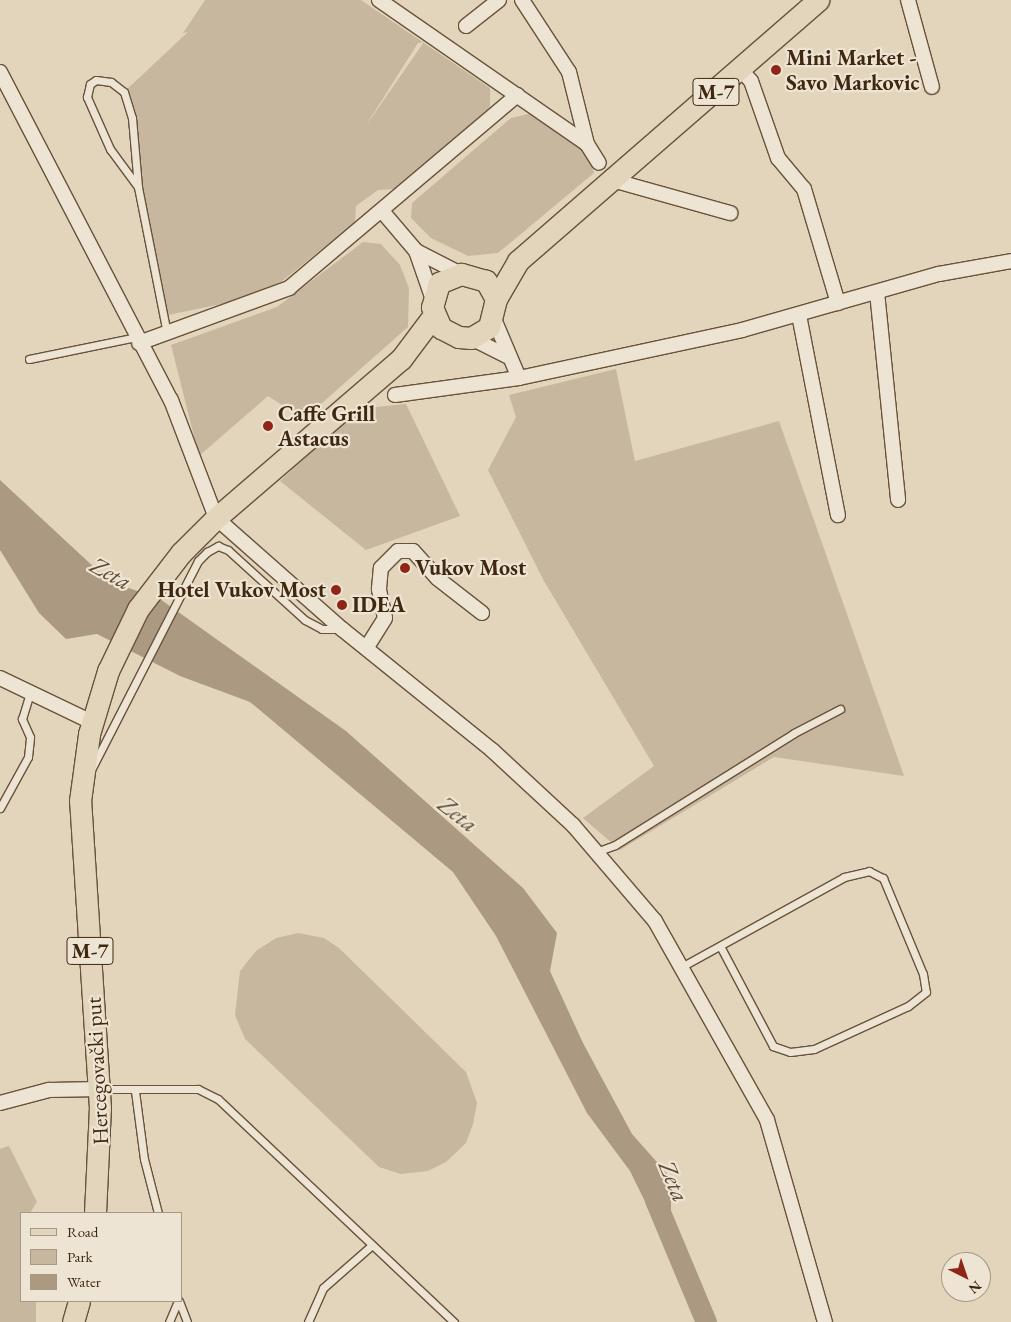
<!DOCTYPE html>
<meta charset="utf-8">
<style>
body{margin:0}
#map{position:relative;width:1011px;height:1322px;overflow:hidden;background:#e3d5bb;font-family:"EB Garamond",serif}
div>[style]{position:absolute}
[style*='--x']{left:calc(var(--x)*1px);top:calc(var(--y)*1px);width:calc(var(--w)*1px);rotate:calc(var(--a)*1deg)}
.green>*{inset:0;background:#c7b79e}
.water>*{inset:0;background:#ab9a81}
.river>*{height:21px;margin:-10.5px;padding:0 10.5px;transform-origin:10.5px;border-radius:10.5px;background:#ab9a81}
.roads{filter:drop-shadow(1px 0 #68523b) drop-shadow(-1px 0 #68523b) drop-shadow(0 1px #68523b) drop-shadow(0 -1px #68523b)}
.lane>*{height:7px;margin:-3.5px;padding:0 3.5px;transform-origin:3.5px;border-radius:3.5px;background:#ede4d3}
.street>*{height:14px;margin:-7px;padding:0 7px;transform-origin:7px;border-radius:7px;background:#ede4d3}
.primary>*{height:21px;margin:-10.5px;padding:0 10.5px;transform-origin:10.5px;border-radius:10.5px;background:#e3d5bb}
.dots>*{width:14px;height:14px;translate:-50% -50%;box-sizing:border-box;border:2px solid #ede4d3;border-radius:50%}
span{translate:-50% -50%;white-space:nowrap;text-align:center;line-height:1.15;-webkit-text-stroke:4.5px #ede4d3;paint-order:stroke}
.shield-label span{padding:1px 4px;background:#ede4d3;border:1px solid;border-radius:4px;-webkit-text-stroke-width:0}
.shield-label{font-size:21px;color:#3f2710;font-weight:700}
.poi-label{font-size:22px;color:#3f2710;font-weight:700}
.left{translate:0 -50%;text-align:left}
.right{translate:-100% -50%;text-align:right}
.street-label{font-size:22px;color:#3f2710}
.water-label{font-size:24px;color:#5f4a32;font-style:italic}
.legend{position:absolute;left:20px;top:1212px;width:162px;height:90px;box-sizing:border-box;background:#ede4d3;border:1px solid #a79885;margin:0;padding:6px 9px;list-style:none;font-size:15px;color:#3f2710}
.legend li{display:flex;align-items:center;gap:10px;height:25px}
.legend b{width:25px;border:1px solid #a79885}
.north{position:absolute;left:941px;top:1252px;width:50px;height:50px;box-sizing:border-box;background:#ede4d3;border:1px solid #a79885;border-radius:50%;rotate:139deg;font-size:14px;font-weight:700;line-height:20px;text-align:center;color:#3f2710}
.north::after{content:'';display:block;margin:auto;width:18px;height:22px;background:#8f2418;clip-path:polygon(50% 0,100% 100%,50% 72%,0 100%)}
</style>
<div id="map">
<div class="green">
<i style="clip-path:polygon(evenodd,205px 0,361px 0,490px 88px,490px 107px,396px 189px,378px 190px,356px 206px,355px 222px,281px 282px,241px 300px,168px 315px,124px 92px,188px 32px,183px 33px,205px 0,424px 42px,365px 127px,418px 43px,424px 42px)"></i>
<i style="clip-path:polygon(532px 113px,586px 148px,594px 173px,498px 253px,468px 256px,431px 238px,411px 218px,412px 203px,511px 118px)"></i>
<i style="clip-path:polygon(363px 242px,381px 244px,400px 265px,409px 288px,408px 327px,304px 419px,268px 396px,199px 456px,171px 345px,277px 307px)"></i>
<i style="clip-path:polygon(616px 369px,635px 461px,779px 421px,904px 776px,774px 757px,620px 850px,583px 818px,654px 766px,544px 581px,488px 470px,516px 417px,509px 395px)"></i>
<i style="clip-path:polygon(406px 404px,460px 516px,366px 550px,280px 481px,356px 409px)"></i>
<i style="clip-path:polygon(298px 933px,324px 938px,339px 948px,466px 1072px,477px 1103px,473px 1124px,466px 1143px,446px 1162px,428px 1171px,401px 1174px,379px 1167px,245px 1039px,235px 1015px,240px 971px,256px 951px,276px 938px)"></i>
<i style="clip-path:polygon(9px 1146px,37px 1202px,30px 1213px,21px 1213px,21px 1301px,36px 1301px,36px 1322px,0 1322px,0 1149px)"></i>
</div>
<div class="water">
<i style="clip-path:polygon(0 480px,109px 581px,160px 599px,346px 731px,523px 888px,557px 933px,550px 971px,583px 1043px,632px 1134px,671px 1178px,671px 1218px,666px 1225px,658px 1228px,630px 1171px,587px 1113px,496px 936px,453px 872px,250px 702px,180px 676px,97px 634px,66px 639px,39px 613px,0 550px)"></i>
</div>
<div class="river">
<i style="--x:655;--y:1200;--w:132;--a:67.3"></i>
</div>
<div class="roads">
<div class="lane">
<i style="--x:138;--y:187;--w:47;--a:-126.4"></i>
<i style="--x:110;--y:149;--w:57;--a:-113.9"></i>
<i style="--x:87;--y:97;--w:13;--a:-77"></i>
<i style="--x:90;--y:84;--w:7;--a:-34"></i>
<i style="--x:96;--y:80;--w:15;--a:8"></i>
<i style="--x:111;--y:82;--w:16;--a:38"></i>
<i style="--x:124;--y:92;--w:27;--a:73"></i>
<i style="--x:132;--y:118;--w:69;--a:85"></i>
<i style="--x:138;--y:187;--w:150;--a:78.8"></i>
<i style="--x:29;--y:359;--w:109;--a:-11.6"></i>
<i style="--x:92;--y:768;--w:233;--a:-62.9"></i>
<i style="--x:198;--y:561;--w:13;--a:-45"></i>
<i style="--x:207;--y:552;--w:13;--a:-29"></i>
<i style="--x:218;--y:546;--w:11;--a:22"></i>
<i style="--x:228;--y:550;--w:104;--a:42.3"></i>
<i style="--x:305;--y:620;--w:19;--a:28"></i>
<i style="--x:322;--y:629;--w:17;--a:0"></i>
<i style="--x:0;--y:808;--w:58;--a:-61.2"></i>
<i style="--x:28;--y:757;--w:20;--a:-84"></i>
<i style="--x:30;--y:737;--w:20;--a:-114"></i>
<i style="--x:22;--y:719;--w:27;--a:-73"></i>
<i style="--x:596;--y:852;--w:20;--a:-20"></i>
<i style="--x:615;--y:845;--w:211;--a:-32"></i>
<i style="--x:794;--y:733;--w:52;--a:-27.6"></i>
<i style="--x:683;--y:966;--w:184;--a:-28.9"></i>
<i style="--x:844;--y:877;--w:26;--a:-13"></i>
<i style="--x:869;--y:871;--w:16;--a:27"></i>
<i style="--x:883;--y:878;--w:104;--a:67.4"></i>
<i style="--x:923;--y:974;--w:18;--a:81"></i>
<i style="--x:926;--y:992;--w:23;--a:142"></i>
<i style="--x:908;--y:1006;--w:103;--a:155.4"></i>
<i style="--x:814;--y:1049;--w:24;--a:173"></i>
<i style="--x:790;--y:1052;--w:18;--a:-161"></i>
<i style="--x:773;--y:1046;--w:113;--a:-117.9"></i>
<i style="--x:100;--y:1089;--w:98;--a:0"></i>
<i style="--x:198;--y:1089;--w:22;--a:27"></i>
<i style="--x:218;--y:1099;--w:325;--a:43.4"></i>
<i style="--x:135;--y:1091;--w:69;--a:82.5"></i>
<i style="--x:144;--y:1159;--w:56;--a:75.5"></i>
<i style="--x:179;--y:1301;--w:22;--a:69"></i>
<i style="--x:169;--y:1322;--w:23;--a:-67"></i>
<i style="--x:308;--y:1322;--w:37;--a:-66"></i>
<i style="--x:323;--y:1288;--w:65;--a:-41.3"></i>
</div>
<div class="street">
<i style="--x:379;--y:0;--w:253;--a:34.7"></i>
<i style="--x:587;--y:144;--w:22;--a:58"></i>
<i style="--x:522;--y:0;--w:86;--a:56.9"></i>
<i style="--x:569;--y:72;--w:74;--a:76"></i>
<i style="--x:908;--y:0;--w:90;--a:74.6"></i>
<i style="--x:466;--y:26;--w:42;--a:-38.2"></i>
<i style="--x:741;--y:70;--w:15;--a:48"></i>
<i style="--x:751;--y:81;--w:82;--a:70.7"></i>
<i style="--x:778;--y:158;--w:40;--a:50"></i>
<i style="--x:804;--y:189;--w:119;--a:73.4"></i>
<i style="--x:0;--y:72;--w:370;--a:62.5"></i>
<i style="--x:171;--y:400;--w:126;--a:69.1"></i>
<i style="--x:216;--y:518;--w:168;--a:41.4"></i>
<i style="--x:342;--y:629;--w:194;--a:38.9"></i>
<i style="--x:493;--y:751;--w:109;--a:42.8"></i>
<i style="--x:573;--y:825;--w:126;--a:49.5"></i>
<i style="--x:655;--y:921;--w:228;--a:60.6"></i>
<i style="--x:767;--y:1120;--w:210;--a:74"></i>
<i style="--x:612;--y:180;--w:123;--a:15.6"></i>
<i style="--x:382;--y:211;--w:52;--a:49.6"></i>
<i style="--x:416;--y:251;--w:49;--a:70.8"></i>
<i style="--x:416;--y:251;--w:51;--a:27.1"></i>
<i style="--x:877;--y:292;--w:209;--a:84.2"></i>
<i style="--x:799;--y:315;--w:204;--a:79"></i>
<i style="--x:494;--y:319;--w:64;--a:67"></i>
<i style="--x:519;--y:378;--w:228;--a:-12.1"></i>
<i style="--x:742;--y:330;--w:205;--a:-15.9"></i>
<i style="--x:939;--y:274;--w:73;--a:-10.2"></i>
<i style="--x:471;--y:338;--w:40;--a:26.6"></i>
<i style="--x:139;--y:343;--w:160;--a:-20.1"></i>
<i style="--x:289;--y:288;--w:299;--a:-40.2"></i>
<i style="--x:395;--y:395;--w:125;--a:-7.8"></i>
<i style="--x:367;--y:647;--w:34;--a:-58"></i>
<i style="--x:385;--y:618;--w:30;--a:-102"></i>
<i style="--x:379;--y:589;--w:21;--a:-85"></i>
<i style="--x:381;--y:568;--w:24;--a:-45"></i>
<i style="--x:398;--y:551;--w:15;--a:0"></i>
<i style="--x:413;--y:551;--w:36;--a:48"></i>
<i style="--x:437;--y:578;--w:57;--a:37.9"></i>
<i style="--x:0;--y:678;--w:102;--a:25.6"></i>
<i style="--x:0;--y:1103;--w:51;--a:-14.9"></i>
<i style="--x:49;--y:1090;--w:51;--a:-1.1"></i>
</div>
<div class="primary">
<i style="--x:496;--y:299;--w:21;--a:-119"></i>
<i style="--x:486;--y:281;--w:26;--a:-164"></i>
<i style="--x:461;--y:274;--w:24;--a:158"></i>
<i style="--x:439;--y:283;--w:25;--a:106"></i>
<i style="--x:432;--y:307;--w:23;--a:67"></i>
<i style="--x:441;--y:328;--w:20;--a:27"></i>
<i style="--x:459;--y:337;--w:12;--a:5"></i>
<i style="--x:471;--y:338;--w:21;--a:-31"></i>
<i style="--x:489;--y:327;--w:29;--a:-76"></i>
<i style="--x:496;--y:299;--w:44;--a:-59.9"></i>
<i style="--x:518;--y:261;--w:398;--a:-41"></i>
<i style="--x:95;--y:1213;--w:105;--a:-87.3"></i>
<i style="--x:100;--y:1108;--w:308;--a:-93.7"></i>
<i style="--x:80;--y:801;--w:68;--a:-82.3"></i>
<i style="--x:89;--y:734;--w:66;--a:-73.2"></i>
<i style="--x:108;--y:671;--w:69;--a:-64.2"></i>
<i style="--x:138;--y:609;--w:71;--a:-52.5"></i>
<i style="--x:181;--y:553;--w:49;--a:-45"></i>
<i style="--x:216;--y:518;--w:244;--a:-40.7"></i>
<i style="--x:401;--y:359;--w:55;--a:-53.1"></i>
<i style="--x:73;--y:1322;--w:22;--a:-74"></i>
</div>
</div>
<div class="dots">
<i style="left:776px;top:70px;background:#8f2418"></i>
<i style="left:268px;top:426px;background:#8f2418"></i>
<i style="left:405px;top:568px;background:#8f2418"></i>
<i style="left:336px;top:590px;background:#8f2418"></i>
<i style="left:342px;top:605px;background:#8f2418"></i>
</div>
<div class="shield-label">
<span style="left:716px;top:92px">M-7</span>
<span style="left:90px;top:951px">M-7</span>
</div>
<div class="poi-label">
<span class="left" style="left:786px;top:70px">Mini Market -<br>Savo Markovic</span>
<span class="left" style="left:278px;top:426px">Caffe Grill<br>Astacus</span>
<span class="left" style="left:415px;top:568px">Vukov Most</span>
<span class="right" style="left:326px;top:590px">Hotel Vukov Most</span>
<span class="left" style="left:352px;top:605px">IDEA</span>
</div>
<div class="street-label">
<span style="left:97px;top:1071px;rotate:-93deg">Hercegovački put</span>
</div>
<div class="water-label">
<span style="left:111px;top:573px;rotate:29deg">Zeta</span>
<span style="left:458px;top:814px;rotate:38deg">Zeta</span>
<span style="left:674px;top:1181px;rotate:67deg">Zeta</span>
</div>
<ul class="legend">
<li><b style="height:6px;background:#e3d5bb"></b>Road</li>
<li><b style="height:14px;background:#c7b79e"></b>Park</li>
<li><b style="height:14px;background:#ab9a81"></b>Water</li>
</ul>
<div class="north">N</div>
</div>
